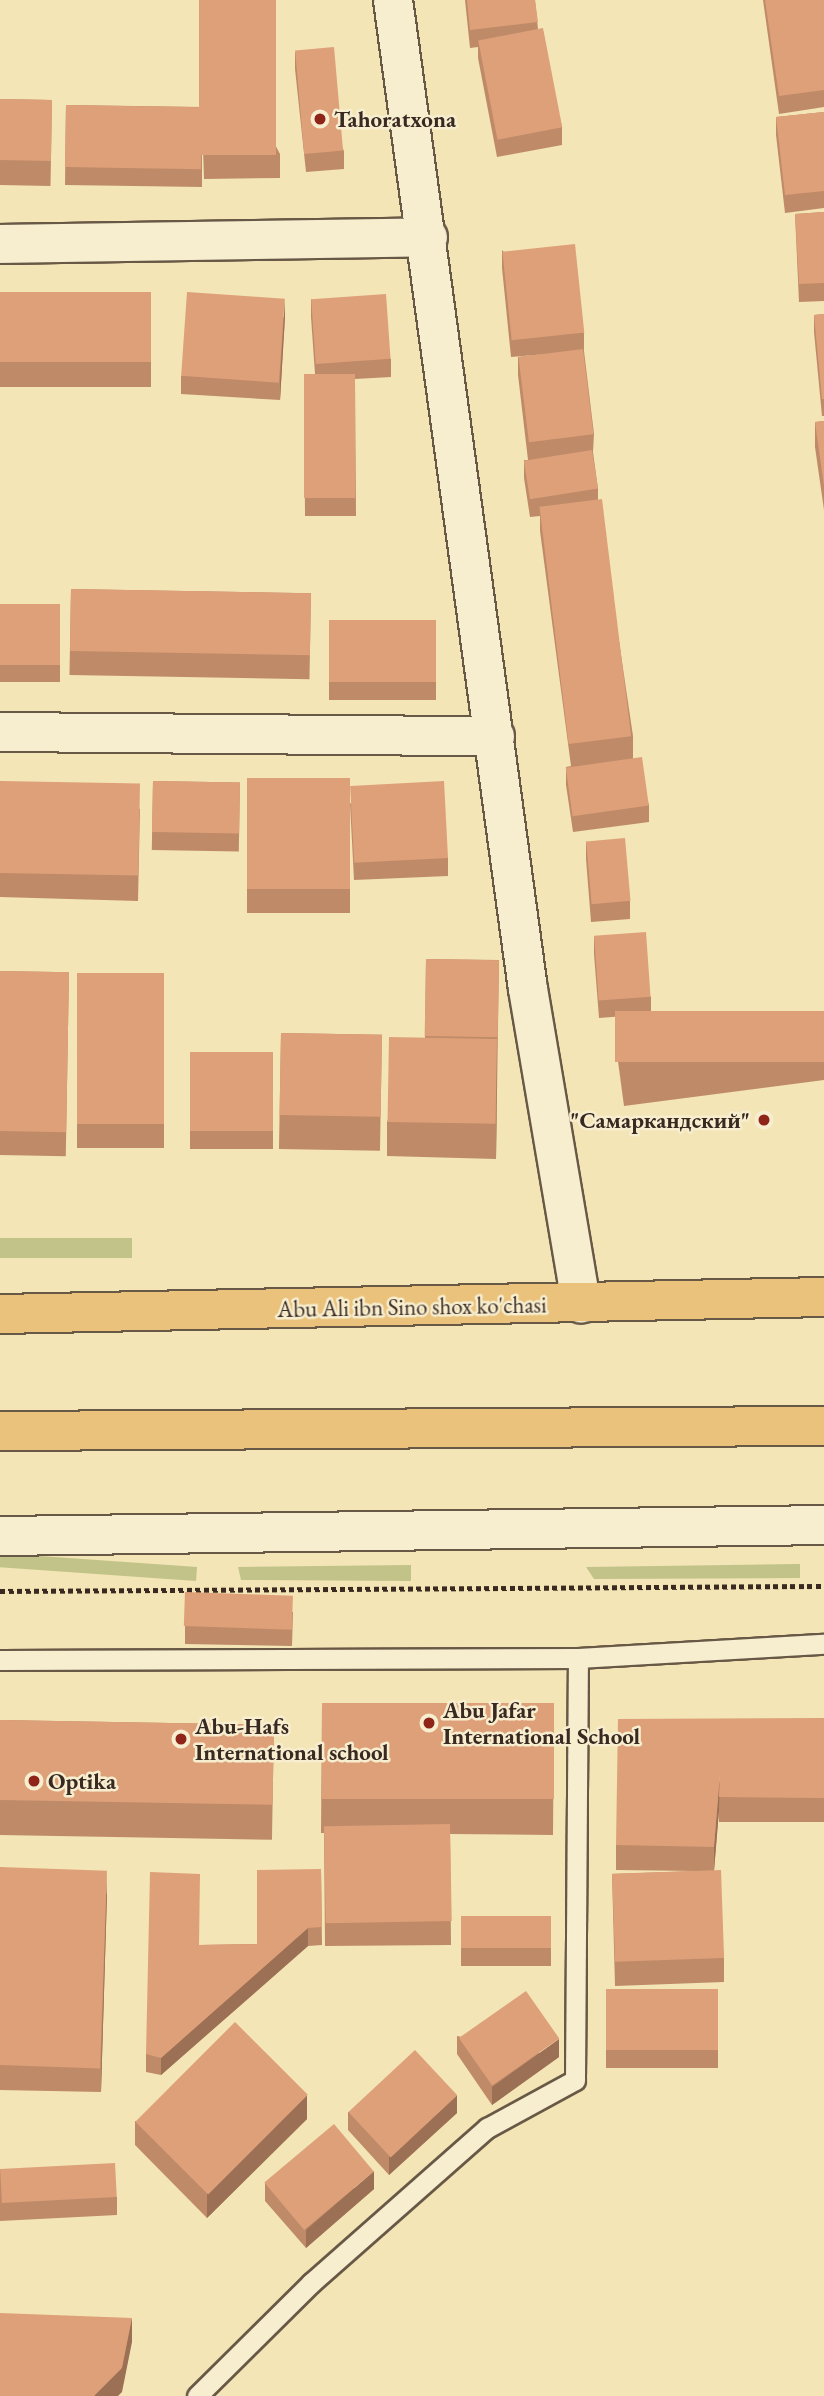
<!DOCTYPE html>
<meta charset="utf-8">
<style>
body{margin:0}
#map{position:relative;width:824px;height:2396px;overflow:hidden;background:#f3e5b6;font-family:"EB Garamond",serif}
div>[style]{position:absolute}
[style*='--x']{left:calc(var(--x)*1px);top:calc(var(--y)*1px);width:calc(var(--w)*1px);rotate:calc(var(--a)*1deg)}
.green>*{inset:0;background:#c1c389;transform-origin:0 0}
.path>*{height:4.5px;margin-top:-2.25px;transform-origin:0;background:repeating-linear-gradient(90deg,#392921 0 5px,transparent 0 8.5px)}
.roads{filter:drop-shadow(2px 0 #685846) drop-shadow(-2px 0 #685846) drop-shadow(0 2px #685846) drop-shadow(0 -2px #685846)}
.service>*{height:19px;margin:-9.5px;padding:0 9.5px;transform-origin:9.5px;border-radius:9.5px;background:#f7eed0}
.minor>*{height:38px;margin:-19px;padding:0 19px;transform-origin:19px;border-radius:19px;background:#f7eed0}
.tertiary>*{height:38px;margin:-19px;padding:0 19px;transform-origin:19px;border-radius:19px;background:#f7eed0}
.primary>*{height:38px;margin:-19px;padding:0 19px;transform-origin:19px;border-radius:19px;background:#eac27b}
.wall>*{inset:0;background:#bf8a68;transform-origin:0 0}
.shaded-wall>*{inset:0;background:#9b7055}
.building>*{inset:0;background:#dea079;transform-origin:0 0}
.dots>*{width:19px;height:19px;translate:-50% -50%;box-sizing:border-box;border:4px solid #f7eed0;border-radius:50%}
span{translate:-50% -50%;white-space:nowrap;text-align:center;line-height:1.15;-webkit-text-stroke:5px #f7eed0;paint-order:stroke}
.poi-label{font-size:23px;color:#392921;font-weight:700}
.left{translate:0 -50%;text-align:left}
.right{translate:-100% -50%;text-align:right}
.street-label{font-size:23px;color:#392921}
</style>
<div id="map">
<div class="green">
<i style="left:132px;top:1238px;width:20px;height:132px;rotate:90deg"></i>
<i style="clip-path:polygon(800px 1564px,800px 1578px,594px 1579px,586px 1567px)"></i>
<i style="clip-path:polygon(411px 1565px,411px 1581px,241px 1580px,238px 1567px)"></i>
<i style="left:197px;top:1567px;width:14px;height:197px;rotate:94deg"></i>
</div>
<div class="path">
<i style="--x:0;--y:1591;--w:824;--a:-0.35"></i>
</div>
<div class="roads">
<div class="service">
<i style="--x:0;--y:1660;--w:578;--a:-0.2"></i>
<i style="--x:578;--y:1658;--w:246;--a:-3.3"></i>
<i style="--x:197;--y:2396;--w:161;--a:-44.7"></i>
<i style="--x:311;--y:2283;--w:235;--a:-41.4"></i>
<i style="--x:487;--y:2128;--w:100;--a:-28.6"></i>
<i style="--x:575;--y:2080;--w:422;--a:-89.6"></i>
</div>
<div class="minor">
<i style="--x:393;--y:0;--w:998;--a:82.23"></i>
<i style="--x:528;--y:989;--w:319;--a:80.4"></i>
<i style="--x:0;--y:244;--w:428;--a:-0.9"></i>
<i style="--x:0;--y:732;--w:495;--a:0.5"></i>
</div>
<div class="tertiary">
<i style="--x:0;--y:1536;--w:824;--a:-0.76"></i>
</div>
<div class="primary">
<i style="--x:0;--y:1314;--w:824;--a:-1.18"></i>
<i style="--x:0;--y:1431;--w:824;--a:-0.35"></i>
</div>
</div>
<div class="wall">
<i style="clip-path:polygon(199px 0,280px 154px,280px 178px,204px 179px,202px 120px,202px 187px,65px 185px,66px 105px,202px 107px)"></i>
<i style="clip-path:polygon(465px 0,535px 0,538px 29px,562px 127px,562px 145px,497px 157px,478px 58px,478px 47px,470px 48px)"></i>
<i style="clip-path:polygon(763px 0,824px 0,824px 107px,779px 114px)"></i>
<i style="clip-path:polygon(295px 51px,344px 151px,344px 169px,306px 172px,295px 69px)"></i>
<i style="left:0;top:99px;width:52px;height:86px;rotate:1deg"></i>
<i style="clip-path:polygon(824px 112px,824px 208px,785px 213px,776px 135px,776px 117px)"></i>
<i style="clip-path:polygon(824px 212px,824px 301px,799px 302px,795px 214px)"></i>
<i style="clip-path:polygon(502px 250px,584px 333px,584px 351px,594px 434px,593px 452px,598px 489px,598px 499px,633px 736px,633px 758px,649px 805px,649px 822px,573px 832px,566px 785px,566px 767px,571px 766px,540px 531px,540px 516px,530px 517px,524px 478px,524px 460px,528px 460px,518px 375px,518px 357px,547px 354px,511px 357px,502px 268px)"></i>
<i style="left:0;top:292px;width:151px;height:95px"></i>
<i style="clip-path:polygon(311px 299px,391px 359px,391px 377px,355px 379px,356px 516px,305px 516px,304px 374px,315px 374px,311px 317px)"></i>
<i style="clip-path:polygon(824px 314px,824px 416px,822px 416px,814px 332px,814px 315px)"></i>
<i style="clip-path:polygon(285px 316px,280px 400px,181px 394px,181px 376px)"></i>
<i style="clip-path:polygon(824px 421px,824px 510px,815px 447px,815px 422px)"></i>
<i style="left:71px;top:589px;width:240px;height:86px;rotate:1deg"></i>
<i style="left:0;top:604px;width:60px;height:78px"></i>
<i style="left:436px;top:620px;width:80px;height:107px;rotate:90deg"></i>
<i style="left:247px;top:778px;width:103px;height:135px"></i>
<i style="clip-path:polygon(0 781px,140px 809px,138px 901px,0 897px)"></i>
<i style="left:153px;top:781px;width:87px;height:69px;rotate:1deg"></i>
<i style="clip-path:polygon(350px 803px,448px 858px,448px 876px,354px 880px)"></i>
<i style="clip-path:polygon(586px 841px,630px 901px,630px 919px,591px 922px,586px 859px)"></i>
<i style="clip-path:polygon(594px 936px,651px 997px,651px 1014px,599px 1018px,594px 954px)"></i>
<i style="clip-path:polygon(426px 959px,499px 960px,496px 1159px,387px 1156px,387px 1122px,425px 1038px)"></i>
<i style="left:0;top:971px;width:69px;height:184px;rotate:1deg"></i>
<i style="left:77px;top:973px;width:87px;height:175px"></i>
<i style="clip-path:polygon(824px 1011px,824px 1080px,624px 1106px,617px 1054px,617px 1036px)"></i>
<i style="left:281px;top:1033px;width:101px;height:116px;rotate:1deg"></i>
<i style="left:190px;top:1052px;width:83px;height:97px"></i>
<i style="clip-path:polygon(185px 1592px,293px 1612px,292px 1646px,185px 1644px)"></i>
<i style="clip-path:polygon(322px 1703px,554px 1705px,553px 1835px,450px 1834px,451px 1945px,325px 1946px,324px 1833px,321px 1833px)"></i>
<i style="clip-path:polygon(824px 1718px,824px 1822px,719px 1822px,719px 1810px,714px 1870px,724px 1958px,724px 1982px,615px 1986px,612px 1874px,697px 1871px,616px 1870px,616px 1845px)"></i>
<i style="left:0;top:1720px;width:274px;height:115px;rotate:1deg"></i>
<i style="clip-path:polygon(0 1867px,107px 1894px,101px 2092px,0 2090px)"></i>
<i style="clip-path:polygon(321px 1869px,322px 1945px,308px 1946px,161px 2075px,146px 2072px,146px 2054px,199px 1945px,257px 1944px)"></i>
<i style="left:461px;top:1916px;width:90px;height:50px"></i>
<i style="left:606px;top:1989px;width:112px;height:79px"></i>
<i style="clip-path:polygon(457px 2036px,559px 2057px,492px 2105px,457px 2054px)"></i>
<i style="clip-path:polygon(348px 2112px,457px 2113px,389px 2175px,348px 2130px)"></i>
<i style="clip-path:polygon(307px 2119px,207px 2218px,135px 2145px,135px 2121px)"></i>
<i style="clip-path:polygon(0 2169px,117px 2197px,117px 2215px,0 2221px)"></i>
<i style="clip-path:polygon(265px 2183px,374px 2189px,306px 2248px,265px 2201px)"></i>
</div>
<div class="shaded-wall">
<i style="clip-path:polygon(285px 298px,285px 316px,280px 400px,280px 382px)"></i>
<i style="clip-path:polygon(497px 1039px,497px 1074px,496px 1159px,496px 1125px)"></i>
<i style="clip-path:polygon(720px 1774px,719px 1810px,714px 1871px,714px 1847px)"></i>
<i style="clip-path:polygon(107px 1870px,107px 1894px,101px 2092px,101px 2068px)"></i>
<i style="clip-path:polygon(308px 1928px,308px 1946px,161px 2075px,161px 2058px)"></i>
<i style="clip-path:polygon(559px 2039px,559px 2057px,492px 2105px,492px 2087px)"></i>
<i style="clip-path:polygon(307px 2095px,307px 2119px,207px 2218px,207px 2193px)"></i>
<i style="clip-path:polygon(457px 2095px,457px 2113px,389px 2175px,389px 2157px)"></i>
<i style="clip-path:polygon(374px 2171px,374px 2189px,306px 2248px,306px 2230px)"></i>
<i style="clip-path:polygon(132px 2318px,132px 2342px,122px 2392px,118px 2396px,94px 2396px)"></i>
</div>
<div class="building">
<i style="left:199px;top:0;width:77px;height:155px"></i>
<i style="clip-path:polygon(467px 0,535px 0,538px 22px,470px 30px)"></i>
<i style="clip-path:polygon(765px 0,824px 0,824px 90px,779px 96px)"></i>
<i style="left:543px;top:28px;width:101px;height:66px;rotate:79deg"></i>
<i style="left:334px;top:47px;width:104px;height:39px;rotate:85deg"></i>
<i style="left:0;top:99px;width:52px;height:61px;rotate:1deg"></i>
<i style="left:66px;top:105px;width:136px;height:62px;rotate:1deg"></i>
<i style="clip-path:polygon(824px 112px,824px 191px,785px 195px,776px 117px)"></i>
<i style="clip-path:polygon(824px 212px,824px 283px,799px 284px,795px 214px)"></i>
<i style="left:575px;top:244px;width:89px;height:73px;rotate:84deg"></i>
<i style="left:0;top:292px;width:151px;height:70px"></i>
<i style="left:187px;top:292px;width:98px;height:84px;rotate:4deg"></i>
<i style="left:386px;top:294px;width:65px;height:75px;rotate:86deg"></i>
<i style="clip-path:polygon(824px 314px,824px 399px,822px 399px,814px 315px)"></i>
<i style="left:583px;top:349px;width:86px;height:65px;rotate:83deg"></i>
<i style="left:304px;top:374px;width:51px;height:124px"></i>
<i style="clip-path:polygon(824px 421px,824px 486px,815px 422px)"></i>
<i style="left:592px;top:450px;width:39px;height:69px;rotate:81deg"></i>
<i style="left:602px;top:499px;width:239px;height:63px;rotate:83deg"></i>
<i style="left:71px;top:589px;width:240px;height:62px;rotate:1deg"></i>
<i style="left:0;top:604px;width:60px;height:61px"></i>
<i style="left:436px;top:620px;width:62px;height:107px;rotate:90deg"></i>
<i style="left:642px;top:757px;width:49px;height:77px;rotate:82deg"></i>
<i style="left:247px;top:778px;width:103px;height:111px"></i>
<i style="left:0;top:781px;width:140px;height:92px;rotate:1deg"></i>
<i style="left:153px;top:781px;width:87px;height:51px;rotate:1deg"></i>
<i style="left:444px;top:781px;width:77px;height:94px;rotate:87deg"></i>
<i style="left:625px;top:838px;width:63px;height:39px;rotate:85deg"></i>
<i style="left:646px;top:932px;width:65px;height:52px;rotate:86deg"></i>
<i style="left:426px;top:959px;width:73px;height:77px;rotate:1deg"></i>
<i style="left:0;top:971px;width:69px;height:160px;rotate:1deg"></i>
<i style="left:77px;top:973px;width:87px;height:151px"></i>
<i style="left:824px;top:1011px;width:51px;height:209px;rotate:90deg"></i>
<i style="left:281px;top:1033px;width:101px;height:82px;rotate:1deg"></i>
<i style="left:389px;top:1037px;width:108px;height:85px;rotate:1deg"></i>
<i style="left:190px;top:1052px;width:83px;height:79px"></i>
<i style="left:185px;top:1592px;width:108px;height:34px;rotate:2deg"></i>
<i style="left:322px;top:1703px;width:232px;height:96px"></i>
<i style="clip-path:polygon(824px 1718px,824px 1798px,719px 1797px,720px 1774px,714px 1847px,616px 1845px,618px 1719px)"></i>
<i style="left:0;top:1720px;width:274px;height:80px;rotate:1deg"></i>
<i style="left:450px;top:1824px;width:97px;height:126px;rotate:89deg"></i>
<i style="left:0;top:1867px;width:107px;height:198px;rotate:2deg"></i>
<i style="clip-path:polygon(321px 1869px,322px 1927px,308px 1928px,161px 2058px,146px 2054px,150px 1872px,200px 1874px,199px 1945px,257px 1944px,257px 1870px)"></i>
<i style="left:721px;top:1870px;width:88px;height:109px;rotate:88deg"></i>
<i style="left:461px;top:1916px;width:90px;height:32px"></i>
<i style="left:606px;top:1989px;width:112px;height:61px"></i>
<i style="left:526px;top:1991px;width:58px;height:82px;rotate:55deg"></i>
<i style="left:235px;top:2022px;width:103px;height:141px;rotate:45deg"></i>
<i style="left:415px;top:2050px;width:62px;height:91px;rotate:47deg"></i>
<i style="left:334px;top:2124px;width:62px;height:91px;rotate:50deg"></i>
<i style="left:115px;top:2163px;width:34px;height:115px;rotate:87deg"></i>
<i style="clip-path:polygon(0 2313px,132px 2318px,122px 2368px,94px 2396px,0 2396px)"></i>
</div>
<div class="dots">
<i style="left:320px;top:119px;background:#8f2418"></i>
<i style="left:764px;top:1120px;background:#8f2418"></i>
<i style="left:429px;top:1723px;background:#8f2418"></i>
<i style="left:181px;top:1739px;background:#8f2418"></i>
<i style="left:34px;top:1781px;background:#8f2418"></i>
</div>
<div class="poi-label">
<span class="left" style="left:334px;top:119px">Tahoratxona</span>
<span class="right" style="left:750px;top:1120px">"Самаркандский"</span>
<span class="left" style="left:443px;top:1723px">Abu Jafar<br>International School</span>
<span class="left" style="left:195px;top:1739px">Abu-Hafs<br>International school</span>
<span class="left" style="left:48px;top:1781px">Optika</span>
</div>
<div class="street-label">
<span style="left:412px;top:1307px;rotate:-1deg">Abu Ali ibn Sino shox ko'chasi</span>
</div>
</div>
